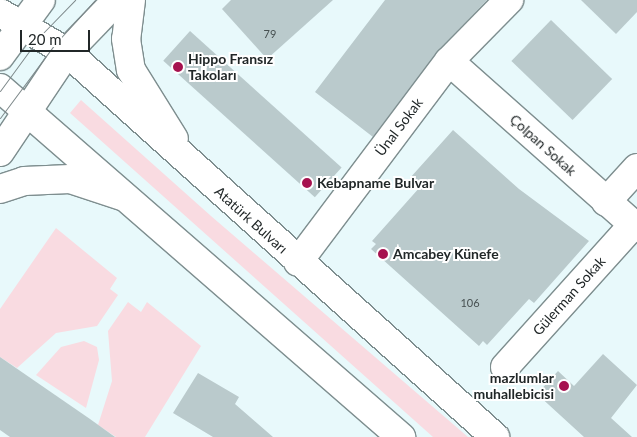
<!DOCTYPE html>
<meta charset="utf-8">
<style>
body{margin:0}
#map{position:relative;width:637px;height:437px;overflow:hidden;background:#e8f9fb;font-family:Lato,sans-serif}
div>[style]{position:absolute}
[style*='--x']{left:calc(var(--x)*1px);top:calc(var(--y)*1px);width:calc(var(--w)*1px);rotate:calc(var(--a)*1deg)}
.green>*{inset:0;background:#f9dbe1}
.building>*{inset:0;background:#bacacc;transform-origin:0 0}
.roads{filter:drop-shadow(1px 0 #7e8e8f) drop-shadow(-1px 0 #7e8e8f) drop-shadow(0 1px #7e8e8f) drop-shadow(0 -1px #7e8e8f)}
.minor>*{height:28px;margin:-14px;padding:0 14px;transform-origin:14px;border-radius:14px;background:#fff}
.major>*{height:28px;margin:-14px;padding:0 14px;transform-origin:14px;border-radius:14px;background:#fff}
.tram>*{height:1px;margin:-0.5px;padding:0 0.5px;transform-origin:0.5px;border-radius:0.5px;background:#7e898b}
.dots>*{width:14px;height:14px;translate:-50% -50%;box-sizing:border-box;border:2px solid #fff;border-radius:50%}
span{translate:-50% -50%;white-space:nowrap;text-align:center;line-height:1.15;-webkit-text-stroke:4px #fff;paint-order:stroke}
.number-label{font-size:11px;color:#475051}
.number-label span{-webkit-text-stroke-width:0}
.poi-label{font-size:14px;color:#212728;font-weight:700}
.left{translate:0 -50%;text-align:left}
.right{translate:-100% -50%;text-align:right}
.street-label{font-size:14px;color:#212728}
.scale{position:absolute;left:20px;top:30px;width:70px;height:22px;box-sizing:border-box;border:2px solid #212728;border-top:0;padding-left:6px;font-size:15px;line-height:18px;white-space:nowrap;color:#212728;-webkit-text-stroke:4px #fff;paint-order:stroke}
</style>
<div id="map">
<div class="green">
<i style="clip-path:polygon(81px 100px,211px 216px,468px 437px,433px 437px,70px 113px)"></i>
<i style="clip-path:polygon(56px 228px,117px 278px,110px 289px,118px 295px,97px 326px,56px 333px,17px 368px,0 357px,0 309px)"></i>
<i style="clip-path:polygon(128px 302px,141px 312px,147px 302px,201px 346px,145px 437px,116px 437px,98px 425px,112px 381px,108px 331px)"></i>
<i style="clip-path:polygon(84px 341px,97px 347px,99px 360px,86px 408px,36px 375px,61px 347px)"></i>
</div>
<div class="building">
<i style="clip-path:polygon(231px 0,333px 0,267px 59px,222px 9px)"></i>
<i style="clip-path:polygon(385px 0,487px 0,437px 52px,373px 137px,315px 92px)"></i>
<i style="clip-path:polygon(581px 0,637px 0,637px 12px,616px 34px)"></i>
<i style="left:551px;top:20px;width:85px;height:57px;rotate:44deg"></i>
<i style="left:190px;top:31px;width:204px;height:40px;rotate:42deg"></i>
<i style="clip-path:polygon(453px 130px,519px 189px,589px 241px,534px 303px,529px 299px,487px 345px,483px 341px,479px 346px,371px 249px,376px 244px,372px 241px,420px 187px,410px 178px)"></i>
<i style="clip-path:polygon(603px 354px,637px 385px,611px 418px,632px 437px,584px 437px,537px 394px,558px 371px,574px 386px)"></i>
<i style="clip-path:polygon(0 357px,90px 419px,115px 437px,10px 437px,0 430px)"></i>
<i style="clip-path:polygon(198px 373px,239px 397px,235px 404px,273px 437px,213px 437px,173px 413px)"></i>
</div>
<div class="roads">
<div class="minor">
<i style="--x:131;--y:0;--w:39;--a:97"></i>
<i style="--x:126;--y:39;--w:31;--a:81"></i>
<i style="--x:131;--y:70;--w:81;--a:58.1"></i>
<i style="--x:449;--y:61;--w:251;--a:41.6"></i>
<i style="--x:0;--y:189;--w:25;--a:-18"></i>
<i style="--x:24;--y:181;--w:46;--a:-2.5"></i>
<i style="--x:70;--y:179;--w:55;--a:18.1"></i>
<i style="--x:606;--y:202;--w:46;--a:-47.6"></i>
<i style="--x:298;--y:262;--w:251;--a:-53.1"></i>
<i style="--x:449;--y:61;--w:86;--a:-45.5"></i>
<i style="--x:505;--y:367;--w:191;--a:-48"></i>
</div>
<div class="major">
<i style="--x:0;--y:13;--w:78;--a:30.2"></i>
<i style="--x:67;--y:52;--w:576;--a:41.97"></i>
<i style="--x:0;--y:56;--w:69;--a:-53.8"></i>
<i style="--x:0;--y:88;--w:532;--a:41.03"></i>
<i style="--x:0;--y:152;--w:120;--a:-56.2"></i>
<i style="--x:67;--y:52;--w:72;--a:-46.1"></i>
</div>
</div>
<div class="tram">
<i style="--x:0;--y:91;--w:69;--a:-53.8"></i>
<i style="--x:41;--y:35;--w:49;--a:-45.8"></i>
<i style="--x:0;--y:118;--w:92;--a:-53.4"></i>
<i style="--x:55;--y:44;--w:59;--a:-47.7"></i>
</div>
<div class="dots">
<i style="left:178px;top:67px;background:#a6124f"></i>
<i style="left:307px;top:183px;background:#a6124f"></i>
<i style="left:383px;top:254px;background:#a6124f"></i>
<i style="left:564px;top:386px;background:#a6124f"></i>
</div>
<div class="number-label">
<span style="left:270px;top:34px">79</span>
<span style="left:470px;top:303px">106</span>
</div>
<div class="poi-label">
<span class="left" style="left:188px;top:67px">Hippo Fransız<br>Takoları</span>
<span class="left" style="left:317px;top:183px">Kebapname Bulvar</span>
<span class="left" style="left:393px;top:254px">Amcabey Künefe</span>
<span class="right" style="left:554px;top:386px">mazlumlar<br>muhallebicisi</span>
</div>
<div class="street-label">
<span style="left:399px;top:127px;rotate:-53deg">Ünal Sokak</span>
<span style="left:543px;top:145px;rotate:42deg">Çolpan Sokak</span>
<span style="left:251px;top:220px;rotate:42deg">Atatürk Bulvarı</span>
<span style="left:569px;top:296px;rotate:-48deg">Gülerman Sokak</span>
</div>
<div class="scale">20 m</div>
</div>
